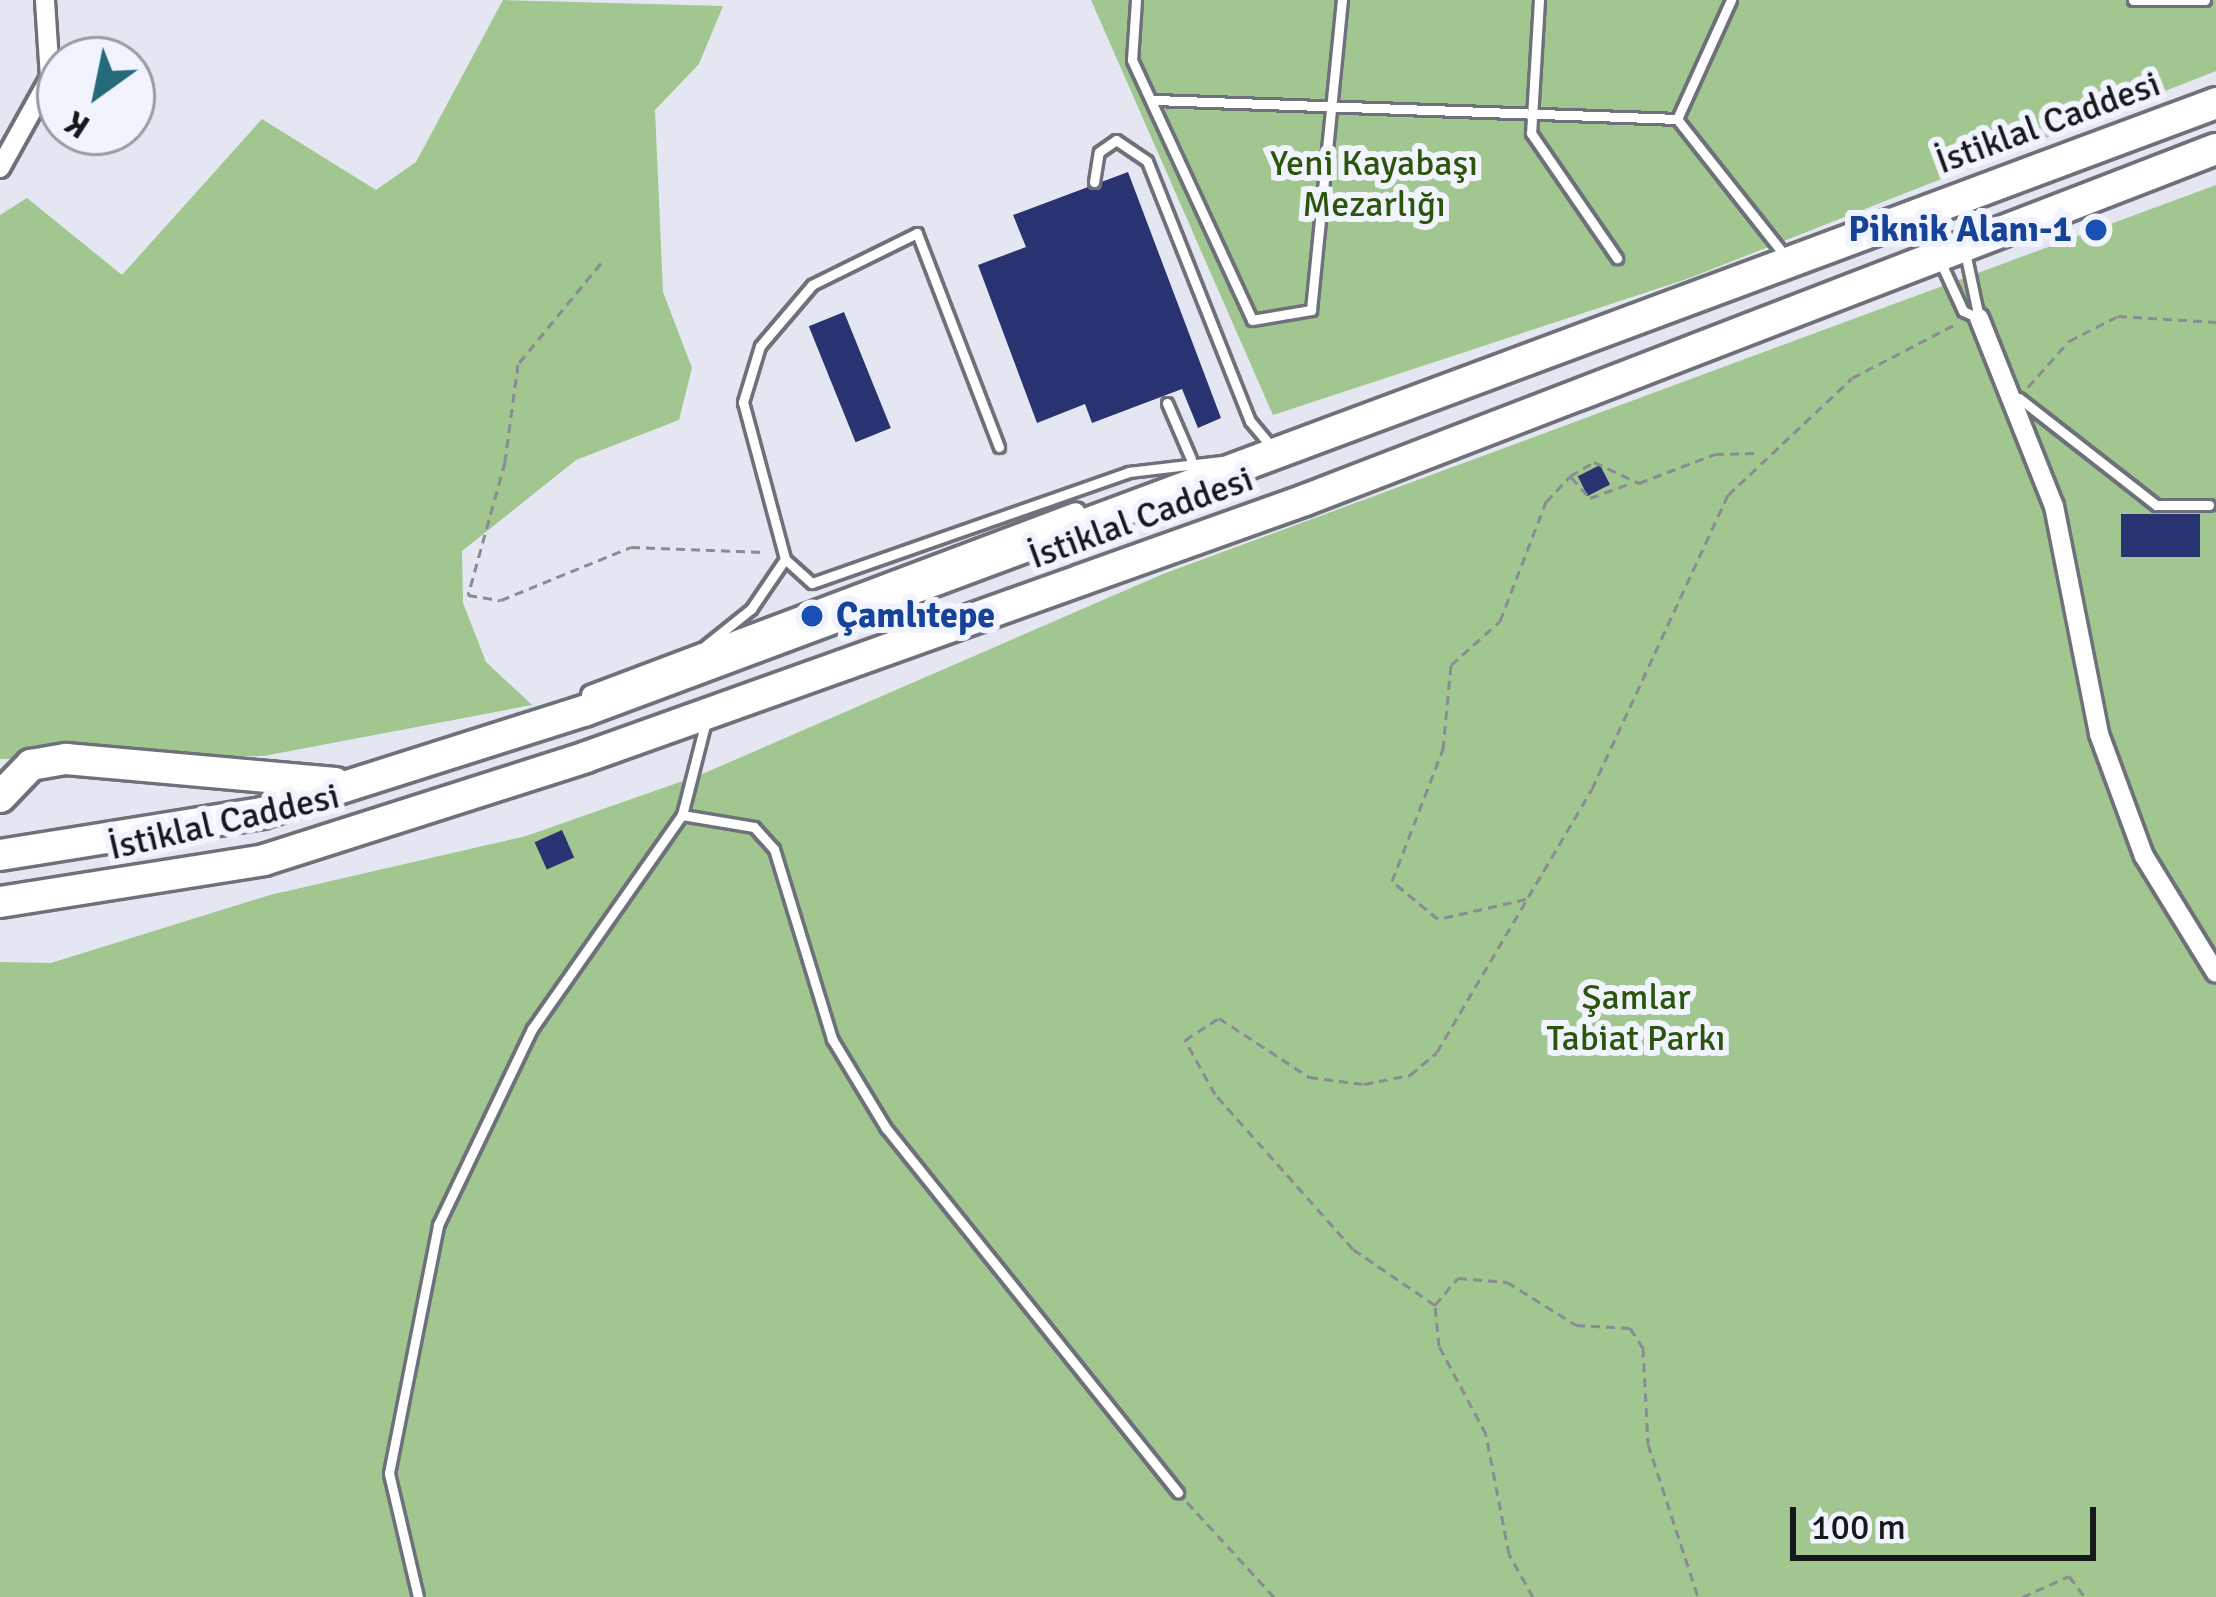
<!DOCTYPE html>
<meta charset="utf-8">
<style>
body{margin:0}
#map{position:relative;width:2216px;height:1597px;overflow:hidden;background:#e4e7f1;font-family:Signika,sans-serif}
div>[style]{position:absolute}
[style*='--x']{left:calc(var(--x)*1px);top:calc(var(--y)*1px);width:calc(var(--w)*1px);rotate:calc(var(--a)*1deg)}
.green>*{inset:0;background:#a1c68f}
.building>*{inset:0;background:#283472;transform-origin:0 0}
.path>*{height:3px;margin-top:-1.5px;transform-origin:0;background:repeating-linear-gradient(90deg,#8a8c93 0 9px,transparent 0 15px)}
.roads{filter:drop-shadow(3px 0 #6f717a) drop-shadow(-3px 0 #6f717a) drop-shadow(0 3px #6f717a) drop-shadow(0 -3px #6f717a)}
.lane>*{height:9px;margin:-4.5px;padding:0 4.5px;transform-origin:4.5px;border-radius:4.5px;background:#fff}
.street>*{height:18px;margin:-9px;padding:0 9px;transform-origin:9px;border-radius:9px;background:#fff}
.primary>*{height:30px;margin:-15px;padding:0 15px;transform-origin:15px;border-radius:15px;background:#fff}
.dots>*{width:33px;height:33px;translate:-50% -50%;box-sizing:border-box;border:6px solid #f1f4fe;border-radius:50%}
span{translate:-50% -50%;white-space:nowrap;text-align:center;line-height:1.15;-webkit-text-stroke:12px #f1f4fe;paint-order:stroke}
.street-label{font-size:36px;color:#17181b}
.park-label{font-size:36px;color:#2c550c}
.transit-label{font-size:36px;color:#164399;font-weight:700}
.right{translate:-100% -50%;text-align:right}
.left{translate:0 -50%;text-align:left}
.north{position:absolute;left:36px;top:36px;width:120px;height:120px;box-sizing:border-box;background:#f1f4fe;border:3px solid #9a9ca3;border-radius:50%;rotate:213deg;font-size:33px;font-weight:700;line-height:48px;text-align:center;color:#17181b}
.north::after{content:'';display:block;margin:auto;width:42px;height:54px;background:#256a7a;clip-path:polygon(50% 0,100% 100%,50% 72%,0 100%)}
.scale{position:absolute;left:1790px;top:1507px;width:306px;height:54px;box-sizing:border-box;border:6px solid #17181b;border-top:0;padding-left:15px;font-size:36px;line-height:42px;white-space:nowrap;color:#17181b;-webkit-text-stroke:9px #f1f4fe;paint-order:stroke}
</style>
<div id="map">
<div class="green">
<i style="clip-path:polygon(503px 0,723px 6px,699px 64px,655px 110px,663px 292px,692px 368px,679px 420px,576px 460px,462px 551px,463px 603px,486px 662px,532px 705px,264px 756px,0 759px,0 215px,27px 198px,122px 275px,262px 119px,376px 190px,416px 162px)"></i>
<i style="clip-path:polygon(1091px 0,2216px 0,2216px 71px,1687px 279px,1273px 415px)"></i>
<i style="clip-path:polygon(2216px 185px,2216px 1597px,0 1597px,0 962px,51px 963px,270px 895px,526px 836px,700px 775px,1163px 574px)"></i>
</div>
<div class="building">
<i style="clip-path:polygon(1128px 172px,1221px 418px,1198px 428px,1182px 389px,1092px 423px,1085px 404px,1037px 423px,978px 265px,1026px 247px,1013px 215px)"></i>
<i style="left:844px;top:312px;width:125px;height:38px;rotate:68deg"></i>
<i style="left:1600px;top:465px;width:22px;height:25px;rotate:63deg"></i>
<i style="left:2200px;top:514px;width:43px;height:79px;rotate:90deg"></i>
<i style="left:562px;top:830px;width:30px;height:30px;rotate:66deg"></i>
</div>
<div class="path">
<i style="--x:601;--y:263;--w:131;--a:129.4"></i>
<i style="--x:518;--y:364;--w:99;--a:97.6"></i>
<i style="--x:505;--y:462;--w:138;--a:105.5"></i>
<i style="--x:468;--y:595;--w:33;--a:9"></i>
<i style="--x:501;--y:600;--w:140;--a:-22.2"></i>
<i style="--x:631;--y:547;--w:135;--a:2.1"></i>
<i style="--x:2028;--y:387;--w:62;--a:-48.3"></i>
<i style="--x:2069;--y:341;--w:55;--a:-27"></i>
<i style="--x:2118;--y:316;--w:98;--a:3.5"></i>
<i style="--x:1571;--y:477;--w:28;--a:48"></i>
<i style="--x:1590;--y:498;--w:44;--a:-20.1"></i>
<i style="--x:1526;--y:899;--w:90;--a:167.2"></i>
<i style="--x:1438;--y:919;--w:60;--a:-140.4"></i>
<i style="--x:1392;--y:881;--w:142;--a:-68.9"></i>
<i style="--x:1443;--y:749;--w:84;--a:-84.6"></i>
<i style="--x:1451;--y:665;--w:66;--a:-41.9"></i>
<i style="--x:1500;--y:621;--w:128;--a:-68.9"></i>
<i style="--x:1546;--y:502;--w:35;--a:-47"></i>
<i style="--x:1570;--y:476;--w:28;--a:-30"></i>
<i style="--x:1594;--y:462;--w:50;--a:25"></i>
<i style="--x:1639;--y:483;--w:81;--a:-20.9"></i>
<i style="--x:1715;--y:454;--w:45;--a:-1.3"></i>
<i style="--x:1435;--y:1305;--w:99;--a:-145.7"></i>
<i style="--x:1353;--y:1249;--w:208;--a:-131.7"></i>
<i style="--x:1215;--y:1094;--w:62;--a:-119.1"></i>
<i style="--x:1185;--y:1040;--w:40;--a:-32.9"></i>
<i style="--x:1219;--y:1018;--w:108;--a:33.2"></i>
<i style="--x:1309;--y:1077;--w:55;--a:7.3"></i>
<i style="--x:1364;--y:1084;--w:47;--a:-11.1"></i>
<i style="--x:1410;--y:1075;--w:35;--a:-40"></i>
<i style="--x:1437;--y:1052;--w:305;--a:-59.5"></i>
<i style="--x:1592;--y:789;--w:324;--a:-65.2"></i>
<i style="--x:1728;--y:495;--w:170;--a:-43.3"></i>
<i style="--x:1852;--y:378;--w:115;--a:-27.5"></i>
<i style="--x:1187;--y:1502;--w:129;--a:47.5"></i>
<i style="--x:1533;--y:1597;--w:49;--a:-119.2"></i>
<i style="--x:1509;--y:1554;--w:122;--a:-100.9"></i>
<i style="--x:1486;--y:1434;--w:100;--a:-118.1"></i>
<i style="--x:1439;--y:1346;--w:41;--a:-95.6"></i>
<i style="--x:1435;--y:1305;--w:35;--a:-50"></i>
<i style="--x:1458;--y:1278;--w:49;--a:4.7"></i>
<i style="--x:1507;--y:1282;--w:81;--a:31.9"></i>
<i style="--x:1576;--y:1325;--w:54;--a:3.2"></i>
<i style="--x:1630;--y:1328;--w:24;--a:57"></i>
<i style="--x:1643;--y:1348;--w:96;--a:87"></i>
<i style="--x:1648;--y:1444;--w:161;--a:71.9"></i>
<i style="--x:2022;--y:1597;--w:51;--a:-24.1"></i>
<i style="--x:2069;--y:1576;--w:26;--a:53"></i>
</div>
<div class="roads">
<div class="lane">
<i style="--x:1136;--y:0;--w:60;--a:93.8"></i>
<i style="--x:1132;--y:60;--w:286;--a:65.2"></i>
<i style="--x:1252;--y:320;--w:60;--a:-9.6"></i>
<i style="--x:1311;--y:310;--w:312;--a:-84.3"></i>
<i style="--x:1539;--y:0;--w:133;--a:93.4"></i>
<i style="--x:1531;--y:133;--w:152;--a:55.5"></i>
<i style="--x:1731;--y:0;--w:131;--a:114.4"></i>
<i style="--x:1677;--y:119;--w:176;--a:51.7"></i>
<i style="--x:2133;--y:0;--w:72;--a:0"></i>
<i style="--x:1155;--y:100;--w:522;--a:2.08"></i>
<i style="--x:1094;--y:182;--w:30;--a:-81"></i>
<i style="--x:1099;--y:152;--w:21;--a:-35"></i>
<i style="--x:1116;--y:140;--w:37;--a:34"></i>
<i style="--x:1147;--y:161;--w:280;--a:68.4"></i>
<i style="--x:1250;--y:421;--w:34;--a:50"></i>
<i style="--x:1940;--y:261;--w:55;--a:65.3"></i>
<i style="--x:1963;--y:311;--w:17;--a:24"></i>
<i style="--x:1979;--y:318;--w:67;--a:-102"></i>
<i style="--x:2019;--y:398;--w:174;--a:38"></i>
<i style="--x:2156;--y:505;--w:53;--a:0"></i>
<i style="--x:1167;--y:403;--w:61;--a:66.8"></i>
<i style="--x:999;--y:447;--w:229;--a:-111"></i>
<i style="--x:917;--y:233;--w:117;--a:153.7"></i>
<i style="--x:812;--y:285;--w:80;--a:130.4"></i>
<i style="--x:760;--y:346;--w:59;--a:106.9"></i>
<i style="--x:743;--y:402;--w:163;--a:75"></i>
<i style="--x:785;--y:559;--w:36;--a:42"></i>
<i style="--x:812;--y:583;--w:336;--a:-19.3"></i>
<i style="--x:1129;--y:472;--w:93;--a:-6.8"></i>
<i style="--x:706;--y:645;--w:58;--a:-38.7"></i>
<i style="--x:751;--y:609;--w:60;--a:-55.8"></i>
<i style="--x:682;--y:815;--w:73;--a:9.5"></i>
<i style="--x:754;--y:827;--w:30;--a:48"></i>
<i style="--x:774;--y:849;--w:199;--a:73"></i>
<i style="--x:832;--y:1039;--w:104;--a:58.8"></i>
<i style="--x:886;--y:1128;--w:467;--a:51.3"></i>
<i style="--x:418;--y:1597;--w:127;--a:-103.2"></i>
<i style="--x:389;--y:1473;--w:253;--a:-78.8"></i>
<i style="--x:438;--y:1225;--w:217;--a:-64.4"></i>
<i style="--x:532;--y:1029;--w:261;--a:-55"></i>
<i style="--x:682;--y:815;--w:97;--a:-75.7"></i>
</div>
<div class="street">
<i style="--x:0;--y:168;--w:103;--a:-60.9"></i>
<i style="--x:50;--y:78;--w:78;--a:-93.7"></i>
<i style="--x:1979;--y:318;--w:202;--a:68.3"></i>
<i style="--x:2054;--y:506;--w:232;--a:78.8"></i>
<i style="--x:2099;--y:734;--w:130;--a:69.8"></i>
<i style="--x:2144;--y:856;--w:137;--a:58.4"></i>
<i style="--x:591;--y:695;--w:518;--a:-20.67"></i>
</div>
<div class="primary">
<i style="--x:0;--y:797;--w:45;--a:-45.9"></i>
<i style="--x:31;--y:765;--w:36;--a:-10"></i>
<i style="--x:66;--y:759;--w:270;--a:5.1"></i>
<i style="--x:0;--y:855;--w:265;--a:-9.1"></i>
<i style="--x:262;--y:813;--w:338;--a:-17.6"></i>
<i style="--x:584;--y:711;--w:1742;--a:-20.43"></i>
<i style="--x:0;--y:902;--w:267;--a:-9"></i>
<i style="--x:264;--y:860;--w:338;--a:-17.7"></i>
<i style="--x:586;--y:757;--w:764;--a:-19.67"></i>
<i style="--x:1305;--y:500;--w:976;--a:-21.07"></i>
</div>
</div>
<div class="dots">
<i style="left:2096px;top:230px;background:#1a4fb4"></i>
<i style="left:812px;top:616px;background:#1a4fb4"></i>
</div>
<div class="street-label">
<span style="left:2048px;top:123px;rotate:-20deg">İstiklal Caddesi</span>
<span style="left:1141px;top:518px;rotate:-20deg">İstiklal Caddesi</span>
<span style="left:224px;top:822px;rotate:-13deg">İstiklal Caddesi</span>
</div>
<div class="park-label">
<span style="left:1374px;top:184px">Yeni Kayabaşı<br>Mezarlığı</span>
<span style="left:1636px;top:1018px">Şamlar<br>Tabiat Parkı</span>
</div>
<div class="transit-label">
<span class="right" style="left:2072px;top:230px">Piknik Alanı-1</span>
<span class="left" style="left:836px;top:616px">Çamlıtepe</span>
</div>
<div class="north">K</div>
<div class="scale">100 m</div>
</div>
